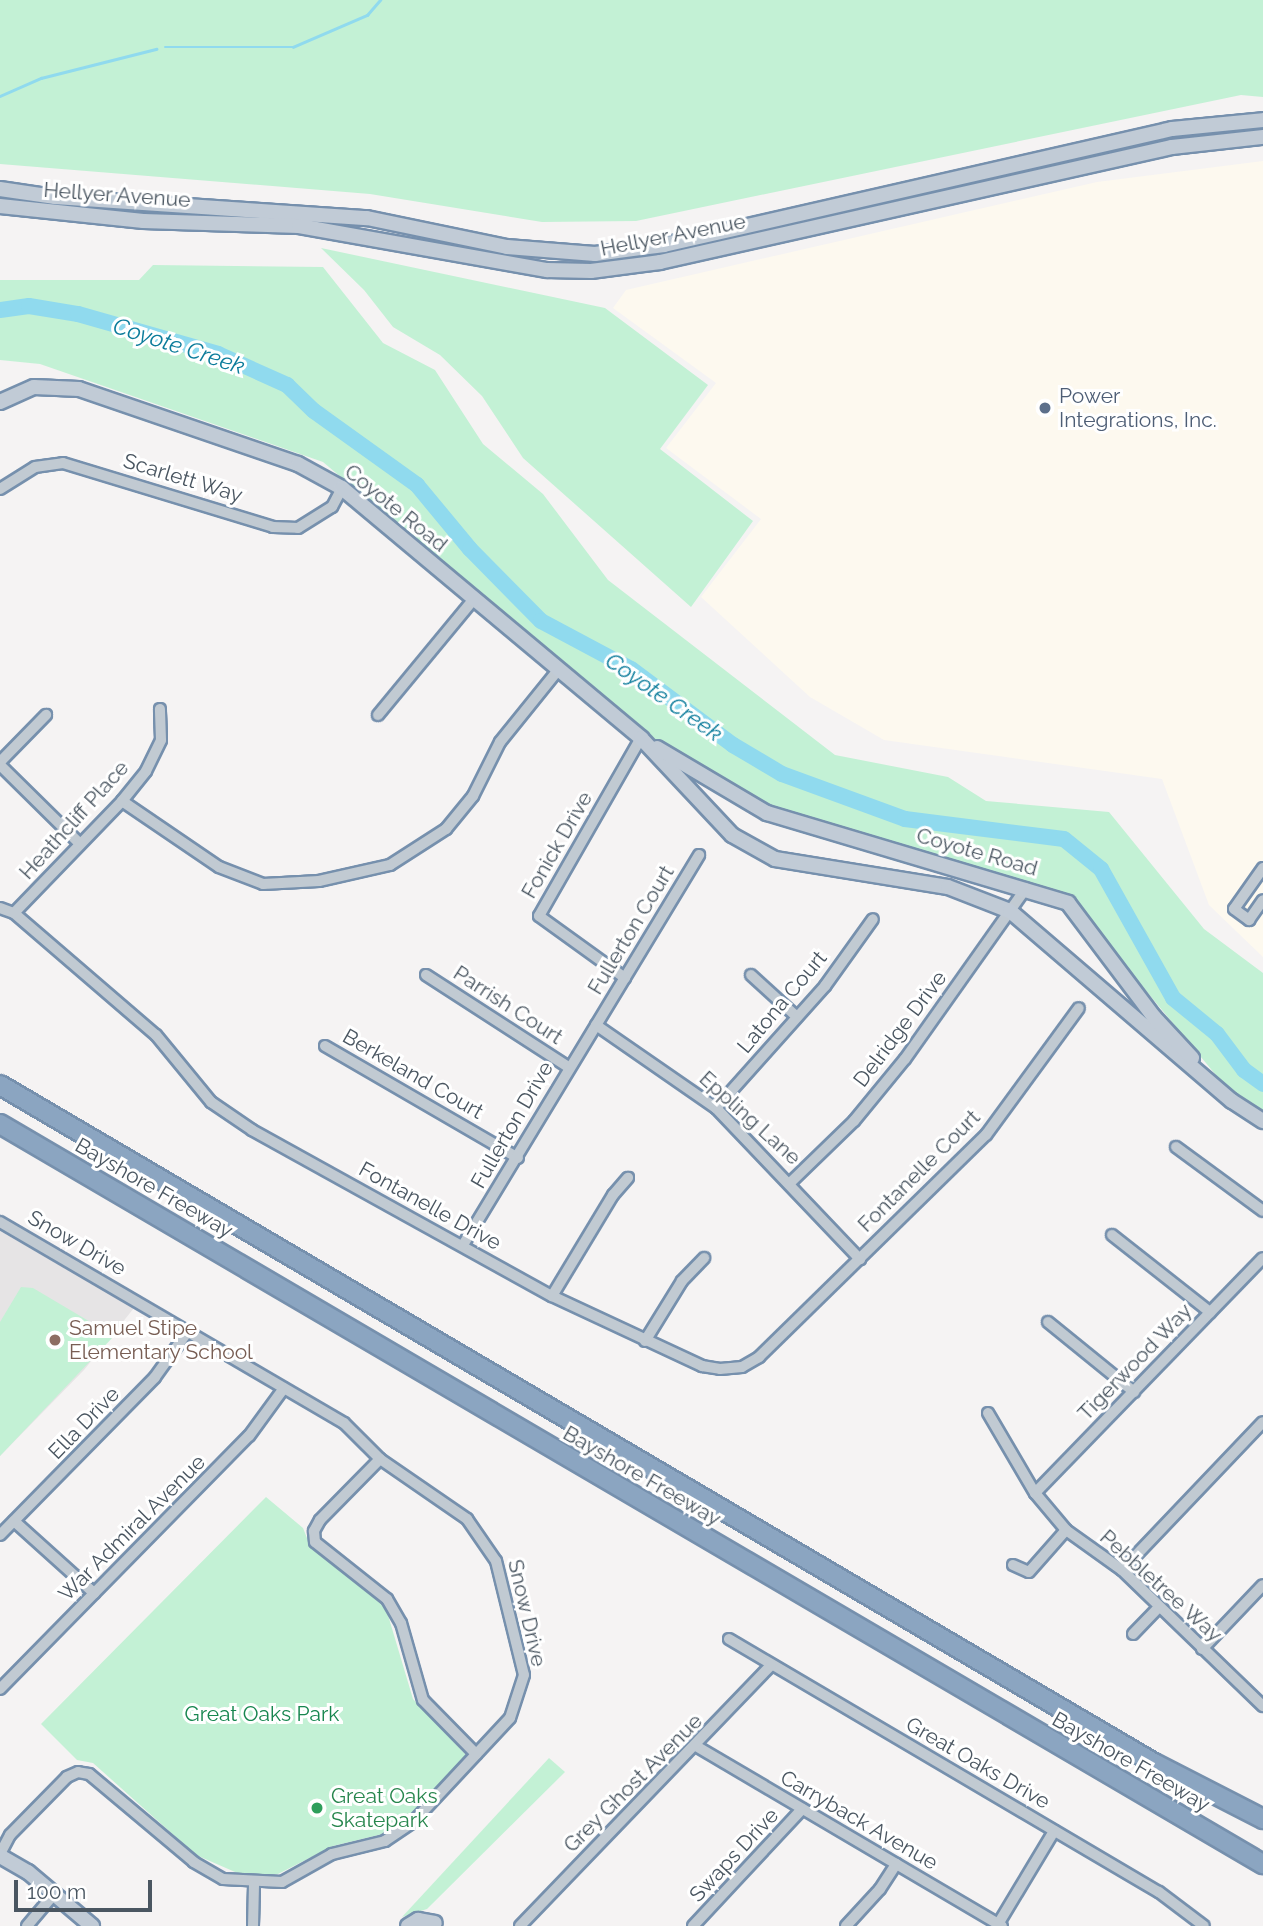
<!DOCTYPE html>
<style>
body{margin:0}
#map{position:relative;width:1263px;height:1926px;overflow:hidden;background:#f5f3f3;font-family:Raleway,sans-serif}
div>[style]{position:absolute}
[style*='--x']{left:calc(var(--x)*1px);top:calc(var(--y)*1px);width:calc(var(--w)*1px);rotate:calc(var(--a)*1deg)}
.commercial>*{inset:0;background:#fdf9ef}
.education>*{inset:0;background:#e6e4e5}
.green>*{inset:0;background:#c3f1d5}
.stream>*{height:2.5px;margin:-1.25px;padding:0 1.25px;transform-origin:1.25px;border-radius:1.25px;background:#90daee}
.river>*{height:16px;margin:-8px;padding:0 8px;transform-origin:8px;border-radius:8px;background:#90daee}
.roads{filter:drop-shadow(2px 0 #7690ad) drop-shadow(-2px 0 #7690ad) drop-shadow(0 2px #7690ad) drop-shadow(0 -2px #7690ad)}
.street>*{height:10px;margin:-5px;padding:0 5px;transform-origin:5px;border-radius:5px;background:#c1cad2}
.secondary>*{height:14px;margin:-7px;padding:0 7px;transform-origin:7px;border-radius:7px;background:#c1cbd6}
.highway>*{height:18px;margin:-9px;padding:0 9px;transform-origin:9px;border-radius:9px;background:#8ba5c1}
.dots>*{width:19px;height:19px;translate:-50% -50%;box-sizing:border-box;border:4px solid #fff;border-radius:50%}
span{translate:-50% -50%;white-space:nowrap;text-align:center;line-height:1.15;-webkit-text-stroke:6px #fff;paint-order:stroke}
.street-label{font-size:21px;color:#4a5661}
.service-label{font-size:21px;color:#4e5e75}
.left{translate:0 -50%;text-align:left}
.education-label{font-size:21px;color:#785e54}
.park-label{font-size:21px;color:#17864f}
.leisure-label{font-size:21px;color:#27864d}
.water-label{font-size:23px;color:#0c7c9b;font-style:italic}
.scale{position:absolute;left:14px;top:1880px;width:138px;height:32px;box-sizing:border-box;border:4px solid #4a5661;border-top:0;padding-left:9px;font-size:21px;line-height:24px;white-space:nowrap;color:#4a5661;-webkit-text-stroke:5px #fff;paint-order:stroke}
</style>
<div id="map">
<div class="commercial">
<i style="clip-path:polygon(1263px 161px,1263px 957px,1209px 905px,1162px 779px,884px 740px,810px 697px,701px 597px,761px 519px,666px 448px,716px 383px,613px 308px,626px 290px,1097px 182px)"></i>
</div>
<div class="education">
<i style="clip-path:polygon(0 1231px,134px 1308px,84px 1370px,0 1456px)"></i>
</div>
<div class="green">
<i style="clip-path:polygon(0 0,1263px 0,1263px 97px,1241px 95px,636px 221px,542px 222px,370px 194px,0 164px)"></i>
<i style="clip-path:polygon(321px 248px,605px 308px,708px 385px,660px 449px,753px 521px,691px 607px,523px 458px,482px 396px,440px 355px,393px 327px,364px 290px)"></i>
<i style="clip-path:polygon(153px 265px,323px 267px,383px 343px,435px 370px,483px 444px,543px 494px,608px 580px,835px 755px,948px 777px,986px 801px,1109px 812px,1204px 929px,1263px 973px,1263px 1114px,1230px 1092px,1069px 898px,771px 808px,643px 732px,323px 462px,40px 364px,0 360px,0 280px,139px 280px)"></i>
<i style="clip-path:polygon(21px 1287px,33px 1288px,114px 1336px,0 1456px,0 1322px)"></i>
<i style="clip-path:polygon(266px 1497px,303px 1528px,311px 1548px,385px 1605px,413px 1699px,466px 1755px,408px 1817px,383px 1834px,333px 1846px,278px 1874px,242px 1875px,196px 1855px,93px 1763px,77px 1760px,41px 1724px)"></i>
<i style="clip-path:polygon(549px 1758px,565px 1772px,427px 1909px,402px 1917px)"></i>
</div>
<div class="stream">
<i style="--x:165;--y:47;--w:128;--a:0"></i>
<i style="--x:293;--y:47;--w:81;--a:-23.4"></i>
<i style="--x:367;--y:15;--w:20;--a:-49"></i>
<i style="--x:0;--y:96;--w:45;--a:-23.7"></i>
<i style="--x:41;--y:78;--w:119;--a:-14.2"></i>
</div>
<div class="river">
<i style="--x:0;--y:310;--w:29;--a:-8"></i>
<i style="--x:29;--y:306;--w:50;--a:9.3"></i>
<i style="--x:78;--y:314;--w:146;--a:15.9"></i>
<i style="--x:218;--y:354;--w:76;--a:24.2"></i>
<i style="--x:287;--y:385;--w:37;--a:44"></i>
<i style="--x:314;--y:411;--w:127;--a:35.7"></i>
<i style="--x:417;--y:485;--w:83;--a:50.4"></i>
<i style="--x:470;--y:549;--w:101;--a:45.4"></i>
<i style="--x:541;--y:621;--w:102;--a:28.1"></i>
<i style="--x:631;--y:669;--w:127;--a:36.7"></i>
<i style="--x:733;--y:745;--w:57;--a:30.6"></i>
<i style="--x:782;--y:774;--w:131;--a:20.1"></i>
<i style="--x:905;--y:819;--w:160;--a:7.2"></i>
<i style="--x:1064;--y:839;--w:48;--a:39"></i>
<i style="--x:1101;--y:869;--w:148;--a:60.8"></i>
<i style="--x:1173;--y:998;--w:57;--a:39.3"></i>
<i style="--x:1217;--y:1034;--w:45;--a:53.1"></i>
<i style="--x:1244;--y:1070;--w:24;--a:36"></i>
</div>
<div class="roads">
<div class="street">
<i style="--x:0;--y:489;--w:41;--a:-32.2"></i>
<i style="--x:35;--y:467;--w:28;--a:-8"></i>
<i style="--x:63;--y:463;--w:220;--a:16.9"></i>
<i style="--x:273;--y:527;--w:25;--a:2"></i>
<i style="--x:298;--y:528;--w:40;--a:-32"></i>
<i style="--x:332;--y:507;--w:21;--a:-62"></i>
<i style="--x:378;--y:715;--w:151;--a:-50.4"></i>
<i style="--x:0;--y:762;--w:66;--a:-45.6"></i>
<i style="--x:0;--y:765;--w:112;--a:44.6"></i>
<i style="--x:122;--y:801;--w:117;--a:34.2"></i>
<i style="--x:219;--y:867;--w:47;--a:21.1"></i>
<i style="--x:263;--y:884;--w:56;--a:-3.1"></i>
<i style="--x:319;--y:881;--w:73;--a:-12.7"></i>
<i style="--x:390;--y:865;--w:67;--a:-32.7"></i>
<i style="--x:446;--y:829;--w:43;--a:-50.7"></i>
<i style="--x:473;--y:796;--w:60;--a:-63.4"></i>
<i style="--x:500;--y:742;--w:94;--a:-51.1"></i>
<i style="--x:1263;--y:868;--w:50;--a:125.3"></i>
<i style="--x:1234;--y:909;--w:19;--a:36"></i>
<i style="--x:1249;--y:920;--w:24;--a:-55"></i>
<i style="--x:0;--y:908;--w:15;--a:20"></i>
<i style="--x:14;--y:913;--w:187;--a:40.7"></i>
<i style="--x:156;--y:1035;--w:87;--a:50.6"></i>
<i style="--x:211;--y:1102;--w:50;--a:34.3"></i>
<i style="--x:252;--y:1130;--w:343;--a:29"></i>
<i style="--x:552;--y:1296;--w:166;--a:25"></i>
<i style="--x:702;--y:1366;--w:18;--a:9"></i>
<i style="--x:720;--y:1369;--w:22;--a:-5"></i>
<i style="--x:742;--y:1367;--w:20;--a:-30"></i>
<i style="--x:759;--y:1357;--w:318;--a:-44.4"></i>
<i style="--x:986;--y:1135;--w:157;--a:-53.8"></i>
<i style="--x:14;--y:913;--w:156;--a:-46"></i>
<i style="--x:122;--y:801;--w:38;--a:-51"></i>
<i style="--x:146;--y:771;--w:34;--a:-64"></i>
<i style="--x:161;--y:740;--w:31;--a:-92"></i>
<i style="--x:426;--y:975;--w:169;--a:32.9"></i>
<i style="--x:751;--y:975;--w:62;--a:42.4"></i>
<i style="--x:625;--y:978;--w:106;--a:-144.2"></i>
<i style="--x:539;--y:916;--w:205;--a:-60.2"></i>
<i style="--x:596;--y:1025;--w:146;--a:34.7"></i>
<i style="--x:716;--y:1108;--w:209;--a:46.4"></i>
<i style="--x:325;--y:1046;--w:223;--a:30.1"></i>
<i style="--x:716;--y:1108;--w:164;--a:-48.2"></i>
<i style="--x:825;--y:986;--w:82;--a:-54.4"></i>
<i style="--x:1176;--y:1147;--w:108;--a:36.3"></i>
<i style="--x:791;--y:1182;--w:88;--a:-44.1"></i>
<i style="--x:854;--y:1121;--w:80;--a:-50.6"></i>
<i style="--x:905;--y:1059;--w:209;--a:-54.7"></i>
<i style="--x:0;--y:1222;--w:398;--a:30.3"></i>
<i style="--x:344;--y:1423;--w:51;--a:45"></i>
<i style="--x:380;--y:1459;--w:106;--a:34.6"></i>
<i style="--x:467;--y:1519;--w:51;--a:55.4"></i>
<i style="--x:496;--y:1561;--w:117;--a:76.2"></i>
<i style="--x:524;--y:1675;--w:45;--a:108"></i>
<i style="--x:510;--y:1718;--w:142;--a:133"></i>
<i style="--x:413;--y:1822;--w:34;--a:146"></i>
<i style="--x:385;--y:1841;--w:55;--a:166.2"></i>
<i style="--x:332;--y:1854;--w:57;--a:150.8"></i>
<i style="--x:282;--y:1882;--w:59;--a:-177.1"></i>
<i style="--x:223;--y:1879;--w:34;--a:-150"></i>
<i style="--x:194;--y:1862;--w:137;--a:-140"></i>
<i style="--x:89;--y:1774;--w:11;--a:-170"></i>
<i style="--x:78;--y:1772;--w:12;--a:156"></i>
<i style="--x:67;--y:1777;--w:81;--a:134.5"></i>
<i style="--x:10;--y:1835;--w:21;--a:118"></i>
<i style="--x:1112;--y:1235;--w:125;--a:38.2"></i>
<i style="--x:463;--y:1245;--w:456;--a:-58.8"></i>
<i style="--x:552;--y:1296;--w:118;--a:-58.9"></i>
<i style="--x:613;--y:1195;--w:23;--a:-49"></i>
<i style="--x:1048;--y:1322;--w:111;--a:39.1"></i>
<i style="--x:645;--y:1341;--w:70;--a:-58.3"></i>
<i style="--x:682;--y:1281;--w:32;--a:-46"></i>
<i style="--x:988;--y:1413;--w:93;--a:59.6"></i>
<i style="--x:1035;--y:1493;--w:48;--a:50"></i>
<i style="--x:1066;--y:1530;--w:69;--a:35.5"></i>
<i style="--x:1122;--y:1570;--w:196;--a:44"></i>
<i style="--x:380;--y:1459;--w:86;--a:134.5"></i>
<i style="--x:320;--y:1520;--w:13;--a:119"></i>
<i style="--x:314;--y:1531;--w:11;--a:85"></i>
<i style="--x:315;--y:1542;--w:92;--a:38.4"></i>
<i style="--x:387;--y:1599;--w:28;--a:60"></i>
<i style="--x:401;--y:1623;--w:80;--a:74.1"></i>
<i style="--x:423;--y:1700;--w:76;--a:45.5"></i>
<i style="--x:1035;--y:1493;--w:327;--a:-45.9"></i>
<i style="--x:14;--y:1521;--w:108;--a:42"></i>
<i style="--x:0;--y:1535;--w:221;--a:-45.5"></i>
<i style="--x:155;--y:1377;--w:57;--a:-54.3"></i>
<i style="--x:1013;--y:1565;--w:17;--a:24"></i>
<i style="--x:1029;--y:1572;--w:56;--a:-48.6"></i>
<i style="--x:1122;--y:1570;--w:204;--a:-46.4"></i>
<i style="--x:1133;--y:1634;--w:37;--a:-46"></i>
<i style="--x:729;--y:1639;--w:499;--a:30.5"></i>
<i style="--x:1159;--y:1892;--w:56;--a:37.1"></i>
<i style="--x:1202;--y:1649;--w:88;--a:-46.4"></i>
<i style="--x:0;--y:1689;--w:355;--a:-45.5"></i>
<i style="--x:249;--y:1436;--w:59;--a:-53.9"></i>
<i style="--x:696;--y:1746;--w:355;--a:30.5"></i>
<i style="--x:27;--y:1926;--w:42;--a:-49.8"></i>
<i style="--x:253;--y:1926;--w:42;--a:-88.6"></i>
<i style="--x:520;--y:1926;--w:362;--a:-46.1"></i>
<i style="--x:693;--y:1926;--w:160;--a:-47"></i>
<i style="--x:846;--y:1926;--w:50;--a:-47.4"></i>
<i style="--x:880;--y:1889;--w:30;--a:-57"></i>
<i style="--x:997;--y:1926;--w:111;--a:-59"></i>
</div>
<div class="secondary">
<i style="--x:0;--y:189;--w:56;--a:8.3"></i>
<i style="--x:55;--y:197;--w:313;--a:3.9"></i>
<i style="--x:367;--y:218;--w:143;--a:11.7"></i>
<i style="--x:507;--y:247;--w:88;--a:4.5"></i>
<i style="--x:595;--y:254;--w:70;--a:-7.4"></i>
<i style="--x:664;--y:245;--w:521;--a:-12.86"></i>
<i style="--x:1172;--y:129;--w:91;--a:-5.6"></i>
<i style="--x:0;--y:206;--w:144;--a:6"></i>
<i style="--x:143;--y:221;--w:156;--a:1.8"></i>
<i style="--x:299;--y:226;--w:252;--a:10.1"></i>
<i style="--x:547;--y:270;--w:44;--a:1.3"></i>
<i style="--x:591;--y:271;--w:70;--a:-7.4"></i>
<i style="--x:660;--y:262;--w:525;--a:-12.66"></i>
<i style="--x:1172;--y:147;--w:92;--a:-6.3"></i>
<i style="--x:0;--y:402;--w:37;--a:-24"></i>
<i style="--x:34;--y:387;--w:45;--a:2.5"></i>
<i style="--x:79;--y:389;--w:231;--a:18.9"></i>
<i style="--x:298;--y:464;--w:50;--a:28.6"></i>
<i style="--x:342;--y:488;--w:390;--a:39.9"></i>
<i style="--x:641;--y:738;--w:133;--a:46.8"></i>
<i style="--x:732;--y:835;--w:49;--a:29.2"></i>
<i style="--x:775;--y:859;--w:175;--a:9.2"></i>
<i style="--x:948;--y:887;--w:66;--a:21.2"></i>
<i style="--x:1010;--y:911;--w:292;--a:40.6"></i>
<i style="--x:1232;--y:1101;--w:37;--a:33"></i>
<i style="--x:657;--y:748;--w:128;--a:30.6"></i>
<i style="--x:767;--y:813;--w:314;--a:16.6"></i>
<i style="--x:1068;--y:903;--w:143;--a:53"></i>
<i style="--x:1154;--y:1017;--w:56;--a:47.2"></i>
<i style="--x:0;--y:1856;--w:32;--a:30"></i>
<i style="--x:28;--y:1872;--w:84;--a:40.2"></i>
<i style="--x:408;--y:1926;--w:12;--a:-31"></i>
<i style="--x:418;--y:1920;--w:17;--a:10"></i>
</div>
<div class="highway">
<i style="--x:0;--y:1085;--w:1338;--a:30.44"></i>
<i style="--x:1154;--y:1763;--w:123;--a:27.2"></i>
<i style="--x:0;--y:1124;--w:1464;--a:30.37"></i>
</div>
</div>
<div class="dots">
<i style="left:1045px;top:408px;background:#5c6f8a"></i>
<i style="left:55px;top:1340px;background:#8d6e63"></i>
<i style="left:317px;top:1808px;background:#2e9e5b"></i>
</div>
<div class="street-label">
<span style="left:117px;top:195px;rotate:4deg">Hellyer Avenue</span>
<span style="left:673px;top:235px;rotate:-11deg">Hellyer Avenue</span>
<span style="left:183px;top:478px;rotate:17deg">Scarlett Way</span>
<span style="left:396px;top:508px;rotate:39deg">Coyote Road</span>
<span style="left:74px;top:820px;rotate:-48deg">Heathcliff Place</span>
<span style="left:557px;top:845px;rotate:-60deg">Fonick Drive</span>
<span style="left:977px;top:852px;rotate:16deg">Coyote Road</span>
<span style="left:631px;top:930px;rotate:-59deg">Fullerton Court</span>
<span style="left:782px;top:1002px;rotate:-50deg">Latona Court</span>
<span style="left:508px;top:1005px;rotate:33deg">Parrish Court</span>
<span style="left:900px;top:1029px;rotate:-53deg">Delridge Drive</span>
<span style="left:413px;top:1074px;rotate:30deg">Berkeland Court</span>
<span style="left:750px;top:1118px;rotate:42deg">Eppling Lane</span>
<span style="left:512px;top:1125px;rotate:-60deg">Fullerton Drive</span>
<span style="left:919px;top:1171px;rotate:-45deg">Fontanelle Court</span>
<span style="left:154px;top:1188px;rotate:30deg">Bayshore Freeway</span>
<span style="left:430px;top:1206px;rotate:29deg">Fontanelle Drive</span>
<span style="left:77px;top:1243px;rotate:30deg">Snow Drive</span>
<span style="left:1135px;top:1362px;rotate:-46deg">Tigerwood Way</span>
<span style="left:84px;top:1423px;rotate:-46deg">Ella Drive</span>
<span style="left:642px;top:1476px;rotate:30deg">Bayshore Freeway</span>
<span style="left:132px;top:1528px;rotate:-45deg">War Admiral Avenue</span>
<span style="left:1161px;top:1586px;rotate:42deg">Pebbletree Way</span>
<span style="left:527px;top:1613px;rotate:77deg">Snow Drive</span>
<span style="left:1131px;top:1762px;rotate:30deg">Bayshore Freeway</span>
<span style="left:978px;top:1763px;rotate:30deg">Great Oaks Drive</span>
<span style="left:633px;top:1783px;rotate:-45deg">Grey Ghost Avenue</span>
<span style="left:859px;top:1820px;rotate:30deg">Carryback Avenue</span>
<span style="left:734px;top:1855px;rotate:-47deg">Swaps Drive</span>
</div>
<div class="service-label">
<span class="left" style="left:1059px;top:408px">Power<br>Integrations, Inc.</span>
</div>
<div class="education-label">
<span class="left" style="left:69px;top:1340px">Samuel Stipe<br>Elementary School</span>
</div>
<div class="park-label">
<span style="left:262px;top:1714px">Great Oaks Park</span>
</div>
<div class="leisure-label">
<span class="left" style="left:331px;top:1808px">Great Oaks<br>Skatepark</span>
</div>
<div class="water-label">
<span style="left:179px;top:346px;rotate:18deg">Coyote Creek</span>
<span style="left:664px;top:697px;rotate:35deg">Coyote Creek</span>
</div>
<div class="scale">100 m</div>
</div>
